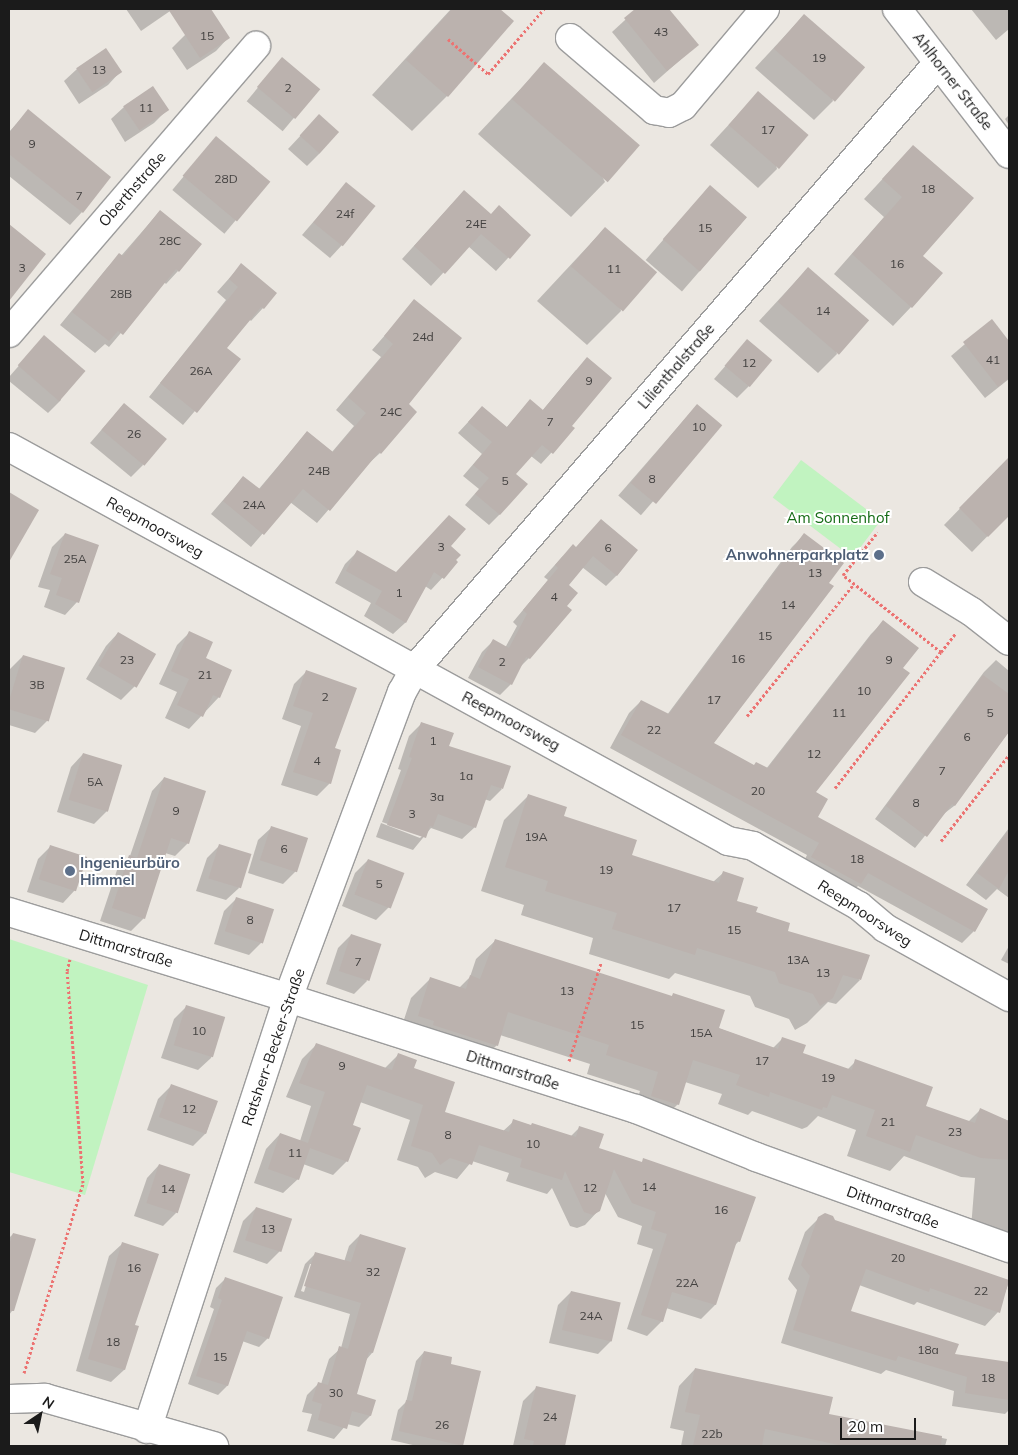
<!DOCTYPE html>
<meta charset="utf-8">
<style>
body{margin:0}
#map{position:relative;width:1018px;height:1455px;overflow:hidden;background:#ebe7e1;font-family:Mulish,sans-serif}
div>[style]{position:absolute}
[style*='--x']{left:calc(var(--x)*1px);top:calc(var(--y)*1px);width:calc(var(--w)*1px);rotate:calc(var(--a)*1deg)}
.park>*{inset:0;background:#c1f3c0;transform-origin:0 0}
.shadow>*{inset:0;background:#0003;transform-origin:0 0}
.building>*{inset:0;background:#bbb2ae;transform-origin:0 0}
.path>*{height:3px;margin-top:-1.5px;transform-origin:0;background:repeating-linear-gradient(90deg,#ec7372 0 2.5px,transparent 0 5px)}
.roads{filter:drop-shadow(1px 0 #9c9c9c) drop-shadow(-1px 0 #9c9c9c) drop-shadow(0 1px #9c9c9c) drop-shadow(0 -1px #9c9c9c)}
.minor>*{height:28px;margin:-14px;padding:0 14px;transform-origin:14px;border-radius:14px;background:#fff}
.dots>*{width:14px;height:14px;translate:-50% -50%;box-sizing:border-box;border:2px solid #fff;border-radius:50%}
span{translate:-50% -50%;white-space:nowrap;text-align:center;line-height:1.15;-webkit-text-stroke:4px #fff;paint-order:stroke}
.number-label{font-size:12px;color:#434140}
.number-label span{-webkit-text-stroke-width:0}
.street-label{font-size:15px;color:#1b1b1b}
.park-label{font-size:15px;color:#156c15}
.service-label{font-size:15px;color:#4e5e75;font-weight:700}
.right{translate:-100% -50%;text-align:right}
.left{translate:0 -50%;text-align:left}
.frame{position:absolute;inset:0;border:10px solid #1b1b1b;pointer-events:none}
.north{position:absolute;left:15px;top:1390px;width:50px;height:50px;-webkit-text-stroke:4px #fff;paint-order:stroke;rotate:34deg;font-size:14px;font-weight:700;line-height:20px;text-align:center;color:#1b1b1b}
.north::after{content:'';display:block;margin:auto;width:18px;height:22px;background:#1b1b1b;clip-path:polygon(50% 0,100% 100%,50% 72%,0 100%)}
.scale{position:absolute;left:840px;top:1418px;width:76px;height:22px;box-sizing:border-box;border:2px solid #1b1b1b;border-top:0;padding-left:6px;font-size:15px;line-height:18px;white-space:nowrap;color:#1b1b1b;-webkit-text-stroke:4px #fff;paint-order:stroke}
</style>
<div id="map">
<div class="park">
<i style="left:801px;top:460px;width:100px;height:47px;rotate:37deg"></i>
<i style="clip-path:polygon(9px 939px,148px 985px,85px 1195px,9px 1172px)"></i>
</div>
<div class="shadow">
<i style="clip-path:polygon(126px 9px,173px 9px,141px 31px)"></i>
<i style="clip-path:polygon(451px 9px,498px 9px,513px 21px,447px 96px,412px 131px,372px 95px)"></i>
<i style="clip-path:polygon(637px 9px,668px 9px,697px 45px,654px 83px,612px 32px)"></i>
<i style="clip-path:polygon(971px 9px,1009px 9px,1009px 29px,996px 40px)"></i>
<i style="clip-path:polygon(804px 15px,833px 101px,814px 120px,755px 68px)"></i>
<i style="clip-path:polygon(185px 35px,228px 38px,216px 51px,187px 70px,172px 48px)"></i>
<i style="left:282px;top:59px;width:47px;height:55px;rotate:40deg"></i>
<i style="clip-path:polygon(544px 64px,605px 182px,571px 217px,478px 134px)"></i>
<i style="clip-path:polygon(77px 69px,120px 72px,108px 85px,79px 104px,64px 81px)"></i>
<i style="clip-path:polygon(758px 93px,777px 169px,758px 188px,710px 145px)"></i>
<i style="clip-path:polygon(124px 107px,167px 110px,154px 123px,125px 142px,111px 119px)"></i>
<i style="clip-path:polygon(28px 111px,82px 212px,70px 225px,9px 176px,9px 132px)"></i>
<i style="clip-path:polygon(1009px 115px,1009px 125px,1005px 119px)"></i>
<i style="clip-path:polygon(319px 116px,320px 153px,307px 166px,288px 149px)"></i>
<i style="left:216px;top:138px;width:68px;height:68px;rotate:40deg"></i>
<i style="clip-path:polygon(913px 146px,921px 256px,911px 307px,893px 326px,834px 274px,884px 217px,864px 199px)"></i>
<i style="clip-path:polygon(346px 184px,342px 245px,330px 258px,302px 235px)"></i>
<i style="left:710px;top:186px;width:48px;height:98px;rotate:41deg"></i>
<i style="clip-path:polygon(452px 204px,490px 215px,529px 235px,496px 271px,468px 246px,431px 286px,402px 259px)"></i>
<i style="clip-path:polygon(160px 211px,178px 271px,166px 284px,164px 282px,109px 347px,105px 344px,95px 353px,60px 325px,107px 268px,120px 255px,121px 256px)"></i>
<i style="clip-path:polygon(9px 225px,45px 254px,9px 297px)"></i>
<i style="clip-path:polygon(605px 228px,621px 311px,587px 345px,537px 301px)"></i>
<i style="clip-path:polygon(241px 265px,263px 308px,251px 321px,249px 319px,226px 348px,239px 359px,183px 425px,149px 397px,226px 300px,217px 292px)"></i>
<i style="clip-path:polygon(808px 268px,837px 354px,818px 373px,759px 321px)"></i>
<i style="clip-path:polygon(415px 301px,407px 404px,380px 453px,367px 465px,317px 523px,290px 502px,251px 547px,211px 514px,243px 477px,258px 490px,307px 432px,332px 452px,354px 426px,336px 410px,381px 357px,372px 350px)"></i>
<i style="clip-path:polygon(992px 321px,1009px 343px,1009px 379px,985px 398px,951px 356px)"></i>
<i style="clip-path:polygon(44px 337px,61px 400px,48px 413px,9px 381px,9px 377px)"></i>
<i style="clip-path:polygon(747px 341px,749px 386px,737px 398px,714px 379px)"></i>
<i style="clip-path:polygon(576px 370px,570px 426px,573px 429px,541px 464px,531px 456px,515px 474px,500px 514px,489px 525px,465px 505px,479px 489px,463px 476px,482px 454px,458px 433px,482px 407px,506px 428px,520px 412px,542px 411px)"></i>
<i style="clip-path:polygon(124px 404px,143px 465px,131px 477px,90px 443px)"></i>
<i style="left:697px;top:405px;width:30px;height:120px;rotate:41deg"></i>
<i style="clip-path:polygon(1009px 458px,1009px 514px,972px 552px,944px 525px)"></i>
<i style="clip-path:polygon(9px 494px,15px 549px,9px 555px)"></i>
<i style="clip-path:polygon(590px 532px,617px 575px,606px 586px,582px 567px,567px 585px,565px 606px,529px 658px,519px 668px,511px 684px,500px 695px,468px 678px,482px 652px,493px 641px,505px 648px,517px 626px,513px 622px,548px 580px,544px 577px,562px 557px,576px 548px)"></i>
<i style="clip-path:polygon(65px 534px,77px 602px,65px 615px,44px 607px,50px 590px,38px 587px,52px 547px)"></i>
<i style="clip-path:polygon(804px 535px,712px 743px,753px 766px,766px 769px,871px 634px,883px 622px,814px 792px,816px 817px,974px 931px,962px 943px,858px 886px,848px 896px,800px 869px,807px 855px,610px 748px,629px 713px,641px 701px,667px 715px,792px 547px)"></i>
<i style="clip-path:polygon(449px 546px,457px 562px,431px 590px,425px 586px,405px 623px,393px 634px,364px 616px,371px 603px,335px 583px,345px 564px,357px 552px,396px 573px)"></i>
<i style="clip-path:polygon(190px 632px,204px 659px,219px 697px,189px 729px,165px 718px,177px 692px,159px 684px,177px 645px)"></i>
<i style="clip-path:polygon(118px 633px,154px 655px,134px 687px,121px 700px,86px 679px,106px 646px)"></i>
<i style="clip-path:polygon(23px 656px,48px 720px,35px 733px,9px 725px,9px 674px,10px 669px)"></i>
<i style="clip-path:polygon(996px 660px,1009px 671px,1009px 731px,954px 806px,941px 816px,915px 848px,875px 819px,984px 672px)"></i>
<i style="clip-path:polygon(307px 671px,334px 749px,330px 783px,317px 796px,281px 785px,301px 726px,282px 719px,294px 684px)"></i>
<i style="clip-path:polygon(421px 724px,502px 789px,490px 801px,484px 799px,475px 827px,462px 839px,431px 828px,413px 850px,376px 837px,381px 823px,420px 838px,422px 836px,382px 822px,401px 770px,398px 769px,409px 736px)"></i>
<i style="clip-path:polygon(83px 754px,107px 811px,94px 824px,57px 812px,71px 767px)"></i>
<i style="clip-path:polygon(164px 778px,188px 843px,175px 856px,165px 853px,144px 918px,131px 931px,100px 921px,117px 870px,130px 856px,152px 791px)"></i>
<i style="clip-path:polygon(528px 796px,631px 856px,713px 882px,723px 873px,736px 902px,860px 980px,836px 1004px,828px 1002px,807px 1023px,795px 1030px,789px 1019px,755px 1007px,750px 996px,675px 973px,669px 979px,589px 954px,593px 938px,521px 915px,524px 905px,481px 891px,504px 820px)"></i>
<i style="clip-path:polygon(271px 828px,296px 871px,283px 884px,248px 873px,258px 840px)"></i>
<i style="clip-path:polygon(1009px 828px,1009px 898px,997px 889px,986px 900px,966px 885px)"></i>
<i style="clip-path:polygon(219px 846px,239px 888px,226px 900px,196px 891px,207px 858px)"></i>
<i style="clip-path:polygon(50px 847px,75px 890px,63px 903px,27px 892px,38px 859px)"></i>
<i style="clip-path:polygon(368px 860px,389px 907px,376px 920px,342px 906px,355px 873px)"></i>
<i style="clip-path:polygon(237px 898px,262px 942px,249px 955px,214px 944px,224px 911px)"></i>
<i style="clip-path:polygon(351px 935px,367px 981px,354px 994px,326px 984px,338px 948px)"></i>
<i style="clip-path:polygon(496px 940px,671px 997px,673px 995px,718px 1028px,773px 1048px,783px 1038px,801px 1054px,847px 1070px,856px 1061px,925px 1107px,968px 1122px,980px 1110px,1009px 1121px,1009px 1232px,971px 1228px,975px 1178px,961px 1177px,904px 1156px,890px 1171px,847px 1156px,856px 1130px,818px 1116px,807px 1127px,802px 1129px,752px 1111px,748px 1115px,718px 1104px,722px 1094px,685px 1082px,678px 1104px,658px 1124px,632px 1115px,640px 1091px,587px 1074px,590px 1064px,500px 1035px,497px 1045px,478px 1064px,399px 1035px,411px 998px,430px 979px,459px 988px,470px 977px,476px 959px)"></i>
<i style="clip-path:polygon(1009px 946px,1009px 964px,1001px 960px)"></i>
<i style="clip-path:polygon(186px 1007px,223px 1018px,211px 1058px,198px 1070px,161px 1058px,174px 1019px)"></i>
<i style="clip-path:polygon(316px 1045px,384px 1069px,399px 1054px,412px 1069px,444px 1113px,502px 1132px,514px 1121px,571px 1136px,580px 1127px,597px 1149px,641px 1163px,644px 1160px,739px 1241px,734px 1246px,715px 1305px,701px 1319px,666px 1308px,662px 1321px,647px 1336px,627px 1329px,653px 1249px,637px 1244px,642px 1226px,618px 1217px,605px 1193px,599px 1210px,585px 1225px,577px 1228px,570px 1226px,552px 1188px,547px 1194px,506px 1181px,509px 1173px,472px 1161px,457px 1179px,435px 1172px,425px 1178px,418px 1167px,397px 1160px,410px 1120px,360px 1102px,351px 1126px,347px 1161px,333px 1175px,303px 1164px,298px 1179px,283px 1193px,254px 1183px,266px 1149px,280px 1134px,300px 1141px,311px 1106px,286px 1097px,302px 1059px)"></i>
<i style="clip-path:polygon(171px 1086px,217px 1102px,206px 1133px,193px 1146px,147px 1130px,158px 1099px)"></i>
<i style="clip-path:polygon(159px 1165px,176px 1213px,163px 1226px,134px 1216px,147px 1178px)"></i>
<i style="clip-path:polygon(256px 1208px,280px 1251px,267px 1264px,233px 1252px,243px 1221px)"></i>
<i style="clip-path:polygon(819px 1218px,835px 1221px,1009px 1282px,998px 1312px,985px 1326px,917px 1302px,914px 1305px,859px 1285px,850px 1312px,954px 1355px,1009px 1363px,1009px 1410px,1005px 1414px,952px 1406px,954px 1391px,886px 1370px,881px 1374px,781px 1343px,797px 1290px,788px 1279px,805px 1232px)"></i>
<i style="clip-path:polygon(13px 1234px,34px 1240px,12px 1311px,9px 1315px,9px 1238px)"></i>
<i style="clip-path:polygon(evenodd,360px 1235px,372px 1353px,366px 1360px,355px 1395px,374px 1401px,370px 1416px,359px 1427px,347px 1424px,334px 1439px,307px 1431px,312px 1414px,302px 1412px,307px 1395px,318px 1384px,321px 1384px,329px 1359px,341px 1348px,350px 1314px,294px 1297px,305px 1264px,316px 1253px,344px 1262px,349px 1246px,360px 1235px,310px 1264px,313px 1264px,304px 1292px,301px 1291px,310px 1264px)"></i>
<i style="clip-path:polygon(122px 1244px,133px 1326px,124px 1370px,111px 1382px,76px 1371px,109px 1256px)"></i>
<i style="clip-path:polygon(225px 1279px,268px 1338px,259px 1347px,242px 1341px,227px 1386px,218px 1395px,188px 1384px,214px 1309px,210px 1307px,216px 1288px)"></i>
<i style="clip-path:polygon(571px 1292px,611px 1341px,598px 1354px,549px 1343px,558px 1305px)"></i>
<i style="clip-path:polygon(424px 1352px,449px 1365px,479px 1372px,461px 1446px,417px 1446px,391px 1440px,398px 1410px,406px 1402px,416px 1361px)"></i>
<i style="clip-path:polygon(695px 1369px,828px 1415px,947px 1439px,945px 1446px,681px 1446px,684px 1431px,670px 1428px,679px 1386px)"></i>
<i style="clip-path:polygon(536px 1388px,564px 1446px,565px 1446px,513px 1446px,523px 1401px)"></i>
</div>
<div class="building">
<i style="clip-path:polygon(168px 9px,211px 9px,230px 38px,200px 58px)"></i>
<i style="clip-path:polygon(452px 9px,500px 9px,514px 21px,448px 97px,406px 60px)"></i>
<i style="clip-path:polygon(635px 9px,669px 9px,699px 45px,667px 71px,624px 18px)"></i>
<i style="left:804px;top:14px;width:81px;height:46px;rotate:41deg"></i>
<i style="left:106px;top:48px;width:29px;height:36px;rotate:56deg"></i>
<i style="left:282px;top:57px;width:50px;height:39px;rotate:40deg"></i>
<i style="left:544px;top:62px;width:127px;height:49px;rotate:41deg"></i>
<i style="left:153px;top:86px;width:29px;height:36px;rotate:56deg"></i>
<i style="left:758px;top:91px;width:67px;height:45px;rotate:41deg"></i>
<i style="clip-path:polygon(28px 109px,111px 177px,83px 213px,9px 154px,9px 133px)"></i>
<i style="left:319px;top:114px;width:27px;height:29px;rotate:42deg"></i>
<i style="left:216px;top:136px;width:71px;height:52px;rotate:40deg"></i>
<i style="clip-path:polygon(913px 145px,974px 198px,923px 256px,943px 273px,912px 308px,852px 254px,902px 197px,882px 179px)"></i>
<i style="left:346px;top:182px;width:38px;height:52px;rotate:39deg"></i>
<i style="left:710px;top:185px;width:49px;height:72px;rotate:41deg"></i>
<i style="clip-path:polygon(464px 190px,491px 214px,499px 205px,531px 235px,510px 259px,481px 234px,445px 274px,414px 246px)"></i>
<i style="clip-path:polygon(160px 210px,202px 244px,179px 272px,176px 269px,123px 335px,118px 331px,109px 341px,72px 312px,119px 253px,123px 256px)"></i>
<i style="clip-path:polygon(9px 224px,46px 254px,9px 301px)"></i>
<i style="left:605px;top:227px;width:69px;height:52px;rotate:41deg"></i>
<i style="clip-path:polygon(241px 263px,277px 293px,264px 309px,261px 307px,227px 348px,241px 359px,197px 413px,160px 383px,238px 287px,229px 279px)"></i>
<i style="left:808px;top:267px;width:81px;height:46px;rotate:41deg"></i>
<i style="clip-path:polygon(414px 299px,462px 338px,409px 404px,417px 412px,381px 454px,379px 452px,330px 511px,303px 489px,264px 535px,223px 501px,243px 476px,260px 489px,307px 431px,333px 452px,366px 413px,348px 397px,393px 344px,384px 336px)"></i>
<i style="clip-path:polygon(992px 319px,1009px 341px,1009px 378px,998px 387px,963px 342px)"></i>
<i style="left:44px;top:335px;width:55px;height:40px;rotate:41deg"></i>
<i style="left:747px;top:339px;width:33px;height:35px;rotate:40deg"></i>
<i style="clip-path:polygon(587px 357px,612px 378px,572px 426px,575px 428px,553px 454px,542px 445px,516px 474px,528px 484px,500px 515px,475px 494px,489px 478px,473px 465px,492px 442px,468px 422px,482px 406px,507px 427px,530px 399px,543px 410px)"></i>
<i style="left:124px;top:403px;width:56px;height:35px;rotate:40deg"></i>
<i style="left:697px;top:404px;width:33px;height:103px;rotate:40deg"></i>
<i style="clip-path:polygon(1009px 457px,1009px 516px,988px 537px,959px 508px)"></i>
<i style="clip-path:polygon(9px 492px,39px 510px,9px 562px)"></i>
<i style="clip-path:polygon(449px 515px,466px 529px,451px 546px,461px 555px,456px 560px,458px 562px,444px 579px,434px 572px,406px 623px,375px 604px,382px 591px,346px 571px,357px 550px,396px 572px)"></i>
<i style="clip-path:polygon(601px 519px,638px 550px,617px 576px,593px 556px,569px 585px,578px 593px,567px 606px,572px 610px,530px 659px,526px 657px,512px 685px,478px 667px,493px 639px,509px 648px,527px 614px,523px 610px,558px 568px,555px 565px,573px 544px,576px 547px)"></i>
<i style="clip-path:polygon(65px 533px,99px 545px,79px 603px,56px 595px,62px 578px,50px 574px)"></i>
<i style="clip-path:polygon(804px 533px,844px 563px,829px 583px,834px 586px,714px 743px,754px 765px,756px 762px,768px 768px,883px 620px,919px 648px,903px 668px,910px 673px,816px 792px,828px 799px,818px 817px,988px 909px,975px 932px,868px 873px,861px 884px,811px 857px,819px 843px,621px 735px,641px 700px,669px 714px)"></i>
<i style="clip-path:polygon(189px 631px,213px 642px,206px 658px,232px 670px,220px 698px,213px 695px,203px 717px,177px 705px,189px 679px,171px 671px)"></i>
<i style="left:118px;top:632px;width:44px;height:39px;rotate:30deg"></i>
<i style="left:23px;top:655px;width:44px;height:56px;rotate:17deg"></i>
<i style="clip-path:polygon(306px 670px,357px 688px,335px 748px,341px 750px,331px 784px,293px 772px,313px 713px,293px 706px)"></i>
<i style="clip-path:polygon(983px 675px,1009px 694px,1009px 732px,955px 806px,952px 804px,927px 837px,886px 806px)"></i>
<i style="clip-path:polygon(421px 722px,454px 733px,449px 746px,511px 766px,503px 789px,491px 785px,476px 828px,438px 814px,433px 827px,430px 826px,426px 838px,387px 825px,412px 758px,409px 757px)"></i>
<i style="left:83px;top:753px;width:41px;height:49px;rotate:17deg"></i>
<i style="clip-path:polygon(164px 777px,206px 791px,189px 844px,171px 838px,145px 919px,112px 908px,129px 855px,137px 858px)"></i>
<i style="clip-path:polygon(528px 794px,567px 807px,564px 816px,637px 840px,632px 855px,719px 883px,723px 871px,744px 878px,737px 901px,758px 907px,756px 912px,790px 923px,788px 931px,870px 955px,861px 980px,843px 975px,833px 998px,820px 1006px,813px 994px,779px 983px,775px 972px,697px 948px,695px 955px,612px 929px,617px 913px,545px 891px,548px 881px,505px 867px)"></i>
<i style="left:271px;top:826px;width:39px;height:36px;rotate:18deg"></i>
<i style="clip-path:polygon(1009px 830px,1009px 870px,999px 889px,977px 873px)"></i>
<i style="left:219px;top:844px;width:34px;height:36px;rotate:17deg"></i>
<i style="left:50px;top:845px;width:39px;height:36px;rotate:18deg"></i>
<i style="left:368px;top:859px;width:39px;height:38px;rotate:21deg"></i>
<i style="left:236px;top:897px;width:40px;height:36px;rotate:18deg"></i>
<i style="left:351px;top:934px;width:32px;height:39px;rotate:18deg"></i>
<i style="clip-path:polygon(495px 939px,672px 996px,673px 993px,725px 1010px,719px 1028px,778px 1049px,782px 1037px,806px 1045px,803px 1053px,852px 1070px,855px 1059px,933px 1087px,926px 1106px,975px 1123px,980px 1108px,1009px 1121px,1009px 1160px,981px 1158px,916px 1135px,910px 1152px,866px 1136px,875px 1110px,832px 1095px,827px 1108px,823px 1107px,822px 1110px,770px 1092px,769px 1097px,736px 1085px,740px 1075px,693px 1060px,679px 1105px,651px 1096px,658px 1072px,606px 1055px,609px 1045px,508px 1012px,498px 1046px,433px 1025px,434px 1021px,418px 1016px,430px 977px,466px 989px,470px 975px,480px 979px)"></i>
<i style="left:186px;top:1005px;width:41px;height:42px;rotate:17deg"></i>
<i style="clip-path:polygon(316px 1043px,392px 1070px,398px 1053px,417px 1060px,414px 1068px,455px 1082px,445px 1112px,509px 1132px,513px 1119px,531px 1125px,532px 1123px,576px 1137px,579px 1126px,604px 1134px,599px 1148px,642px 1162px,643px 1158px,756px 1197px,740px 1242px,737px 1241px,716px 1305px,672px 1292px,663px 1322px,641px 1315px,667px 1234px,651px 1229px,656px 1212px,632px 1203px,614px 1169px,600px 1211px,593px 1215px,584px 1212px,565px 1171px,562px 1180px,520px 1167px,522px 1159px,479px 1145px,472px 1165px,450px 1158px,440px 1165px,432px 1153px,411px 1146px,423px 1105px,367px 1085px,353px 1125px,361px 1128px,348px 1162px,310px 1148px,299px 1180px,268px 1169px,280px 1133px,308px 1143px,325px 1092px,299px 1083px)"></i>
<i style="left:171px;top:1084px;width:50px;height:35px;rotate:20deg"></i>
<i style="left:159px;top:1164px;width:33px;height:41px;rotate:18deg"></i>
<i style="left:256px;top:1207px;width:38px;height:35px;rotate:18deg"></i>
<i style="clip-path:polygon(825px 1213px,833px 1216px,835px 1220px,1009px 1280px,1000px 1313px,930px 1288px,929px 1292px,866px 1269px,851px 1311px,959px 1344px,955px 1354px,1009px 1362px,1009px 1400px,965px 1393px,967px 1377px,898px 1356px,896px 1361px,793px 1330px,810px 1276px,801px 1265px,818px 1217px)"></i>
<i style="clip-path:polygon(13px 1233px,36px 1239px,14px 1311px,9px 1311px,9px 1245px)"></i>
<i style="clip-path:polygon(360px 1234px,406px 1248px,373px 1353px,369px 1352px,357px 1394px,376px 1400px,371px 1416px,352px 1411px,347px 1429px,318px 1420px,322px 1404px,312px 1401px,318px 1382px,328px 1385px,339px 1346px,348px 1349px,361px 1303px,304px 1286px,315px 1252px,351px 1262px)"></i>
<i style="clip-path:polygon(122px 1242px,159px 1254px,135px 1325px,139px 1326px,125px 1370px,88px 1359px)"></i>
<i style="clip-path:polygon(225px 1277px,283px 1297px,269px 1339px,247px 1331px,228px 1386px,196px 1376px,222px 1300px,218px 1298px)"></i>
<i style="left:571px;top:1291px;width:51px;height:40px;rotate:13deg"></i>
<i style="clip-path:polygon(424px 1351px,452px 1357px,451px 1364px,481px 1371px,463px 1446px,399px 1431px,406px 1400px,412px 1401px)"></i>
<i style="clip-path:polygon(695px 1368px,833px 1397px,829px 1414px,942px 1436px,941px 1446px,843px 1446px,765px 1429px,762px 1446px,693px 1446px,700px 1415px,685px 1412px)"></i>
<i style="clip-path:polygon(536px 1386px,576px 1395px,565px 1446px,533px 1446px,534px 1441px,524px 1439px)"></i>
</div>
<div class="path">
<i style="--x:448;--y:39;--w:53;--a:41.2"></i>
<i style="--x:488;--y:74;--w:86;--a:-49.3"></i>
<i style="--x:941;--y:652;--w:24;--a:-52"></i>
<i style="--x:747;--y:716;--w:170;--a:-51"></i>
<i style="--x:835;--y:788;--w:172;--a:-52.1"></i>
<i style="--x:941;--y:652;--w:125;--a:-141.8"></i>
<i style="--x:843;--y:575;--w:55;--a:-50.9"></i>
<i style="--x:941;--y:841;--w:110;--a:-51.7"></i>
<i style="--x:569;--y:1061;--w:103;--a:-71.9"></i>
<i style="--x:24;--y:1373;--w:199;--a:-72.7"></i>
<i style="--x:83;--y:1183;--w:213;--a:-94.3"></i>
<i style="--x:67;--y:971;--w:12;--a:-76"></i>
</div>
<div class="roads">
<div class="minor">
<i style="--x:897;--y:9;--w:183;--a:52.3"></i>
<i style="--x:570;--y:38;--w:111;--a:40.6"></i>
<i style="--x:654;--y:110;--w:15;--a:11"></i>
<i style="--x:669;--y:113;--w:16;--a:-27"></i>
<i style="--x:683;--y:106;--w:127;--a:-49.8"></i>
<i style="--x:9;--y:333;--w:379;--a:-49.3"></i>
<i style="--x:9;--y:447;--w:820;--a:28.72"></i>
<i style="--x:728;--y:841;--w:25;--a:11"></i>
<i style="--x:753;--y:846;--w:122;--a:29.5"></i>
<i style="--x:859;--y:906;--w:34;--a:40"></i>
<i style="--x:885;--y:928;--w:142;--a:29.1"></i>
<i style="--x:923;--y:582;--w:57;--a:31.5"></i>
<i style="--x:972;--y:612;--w:47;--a:38.1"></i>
<i style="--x:9;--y:912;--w:292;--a:17.1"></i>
<i style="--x:288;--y:998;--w:365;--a:17.7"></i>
<i style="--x:636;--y:1109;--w:129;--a:21.8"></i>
<i style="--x:756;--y:1157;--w:269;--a:19.8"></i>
<i style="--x:9;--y:1399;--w:36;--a:-2"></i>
<i style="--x:45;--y:1398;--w:176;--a:15.9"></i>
<i style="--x:147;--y:1429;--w:453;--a:-71.9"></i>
<i style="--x:288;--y:998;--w:327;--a:-69.6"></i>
<i style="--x:402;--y:692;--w:25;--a:-61"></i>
<i style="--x:414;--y:670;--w:802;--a:-49.2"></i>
</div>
</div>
<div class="dots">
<i style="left:879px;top:555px;background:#5c6f8a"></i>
<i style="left:70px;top:871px;background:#5c6f8a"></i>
</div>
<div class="number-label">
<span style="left:661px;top:32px">43</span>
<span style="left:207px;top:36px">15</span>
<span style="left:819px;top:58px">19</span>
<span style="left:99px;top:70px">13</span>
<span style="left:288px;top:88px">2</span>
<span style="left:146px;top:108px">11</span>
<span style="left:768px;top:130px">17</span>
<span style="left:32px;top:144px">9</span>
<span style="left:226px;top:179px">28D</span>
<span style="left:928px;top:189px">18</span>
<span style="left:79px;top:196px">7</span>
<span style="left:345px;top:214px">24f</span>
<span style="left:476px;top:224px">24E</span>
<span style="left:705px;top:228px">15</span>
<span style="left:170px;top:241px">28C</span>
<span style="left:897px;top:264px">16</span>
<span style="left:22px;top:268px">3</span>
<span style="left:614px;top:269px">11</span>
<span style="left:121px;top:294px">28B</span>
<span style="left:823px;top:311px">14</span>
<span style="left:423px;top:337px">24d</span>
<span style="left:993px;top:360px">41</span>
<span style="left:749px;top:363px">12</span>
<span style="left:201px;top:371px">26A</span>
<span style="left:589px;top:381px">9</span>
<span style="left:391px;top:412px">24C</span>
<span style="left:550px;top:422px">7</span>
<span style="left:699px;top:427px">10</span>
<span style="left:134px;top:434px">26</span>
<span style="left:319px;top:471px">24B</span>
<span style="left:652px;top:479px">8</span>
<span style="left:505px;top:481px">5</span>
<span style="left:254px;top:505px">24A</span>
<span style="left:441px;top:547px">3</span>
<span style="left:608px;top:548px">6</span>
<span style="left:75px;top:559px">25A</span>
<span style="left:815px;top:573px">13</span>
<span style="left:399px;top:593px">1</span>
<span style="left:554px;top:597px">4</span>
<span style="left:788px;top:605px">14</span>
<span style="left:765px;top:636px">15</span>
<span style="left:738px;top:659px">16</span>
<span style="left:127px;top:660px">23</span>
<span style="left:889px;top:660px">9</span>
<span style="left:502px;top:662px">2</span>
<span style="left:205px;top:675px">21</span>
<span style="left:37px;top:685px">3B</span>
<span style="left:864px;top:691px">10</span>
<span style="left:325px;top:697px">2</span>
<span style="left:714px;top:700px">17</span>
<span style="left:839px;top:713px">11</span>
<span style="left:990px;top:713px">5</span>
<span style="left:654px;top:730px">22</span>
<span style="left:967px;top:737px">6</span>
<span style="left:433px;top:741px">1</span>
<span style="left:814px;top:754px">12</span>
<span style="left:317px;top:761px">4</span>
<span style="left:942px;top:771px">7</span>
<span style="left:466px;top:776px">1a</span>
<span style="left:95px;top:782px">5A</span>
<span style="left:758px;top:791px">20</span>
<span style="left:437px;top:797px">3a</span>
<span style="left:916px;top:803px">8</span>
<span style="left:176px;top:811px">9</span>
<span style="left:412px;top:814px">3</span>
<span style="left:536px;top:837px">19A</span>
<span style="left:284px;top:849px">6</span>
<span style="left:857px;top:859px">18</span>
<span style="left:606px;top:870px">19</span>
<span style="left:379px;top:884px">5</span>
<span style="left:674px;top:908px">17</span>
<span style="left:250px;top:920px">8</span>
<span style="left:734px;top:930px">15</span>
<span style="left:798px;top:960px">13A</span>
<span style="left:358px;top:962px">7</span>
<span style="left:823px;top:973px">13</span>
<span style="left:567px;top:991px">13</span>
<span style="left:637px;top:1025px">15</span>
<span style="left:199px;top:1031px">10</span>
<span style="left:701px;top:1033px">15A</span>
<span style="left:762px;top:1061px">17</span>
<span style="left:342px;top:1066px">9</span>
<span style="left:828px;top:1078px">19</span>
<span style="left:189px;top:1109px">12</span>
<span style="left:888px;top:1122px">21</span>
<span style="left:955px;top:1132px">23</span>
<span style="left:448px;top:1135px">8</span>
<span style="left:533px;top:1144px">10</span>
<span style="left:295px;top:1153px">11</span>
<span style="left:649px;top:1187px">14</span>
<span style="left:590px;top:1188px">12</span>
<span style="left:168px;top:1189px">14</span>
<span style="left:721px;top:1210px">16</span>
<span style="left:268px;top:1229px">13</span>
<span style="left:898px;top:1258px">20</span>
<span style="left:134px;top:1268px">16</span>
<span style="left:373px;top:1272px">32</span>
<span style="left:687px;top:1283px">22A</span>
<span style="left:981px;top:1291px">22</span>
<span style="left:591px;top:1316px">24A</span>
<span style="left:113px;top:1342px">18</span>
<span style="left:928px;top:1350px">18a</span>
<span style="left:220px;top:1357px">15</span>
<span style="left:988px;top:1378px">18</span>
<span style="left:336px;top:1393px">30</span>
<span style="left:550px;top:1417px">24</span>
<span style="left:442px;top:1425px">26</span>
<span style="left:712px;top:1434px">22b</span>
</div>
<div class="street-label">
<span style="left:953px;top:81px;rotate:52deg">Ahlhorner Straße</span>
<span style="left:132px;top:189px;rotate:-49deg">Oberthstraße</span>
<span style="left:676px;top:366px;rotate:-49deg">Lilienthalstraße</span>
<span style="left:155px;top:527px;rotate:29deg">Reepmoorsweg</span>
<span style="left:511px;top:721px;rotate:28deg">Reepmoorsweg</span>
<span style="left:865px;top:913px;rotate:33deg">Reepmoorsweg</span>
<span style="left:126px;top:948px;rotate:17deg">Dittmarstraße</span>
<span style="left:273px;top:1047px;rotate:-71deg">Ratsherr-Becker-Straße</span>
<span style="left:513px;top:1070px;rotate:18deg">Dittmarstraße</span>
<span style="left:893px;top:1207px;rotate:20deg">Dittmarstraße</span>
</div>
<div class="park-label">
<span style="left:838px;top:518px">Am Sonnenhof</span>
</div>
<div class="service-label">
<span class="right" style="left:869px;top:555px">Anwohnerparkplatz</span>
<span class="left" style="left:80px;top:871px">Ingenieurbüro<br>Himmel</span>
</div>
<div class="frame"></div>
<div class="north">N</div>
<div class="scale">20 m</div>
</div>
